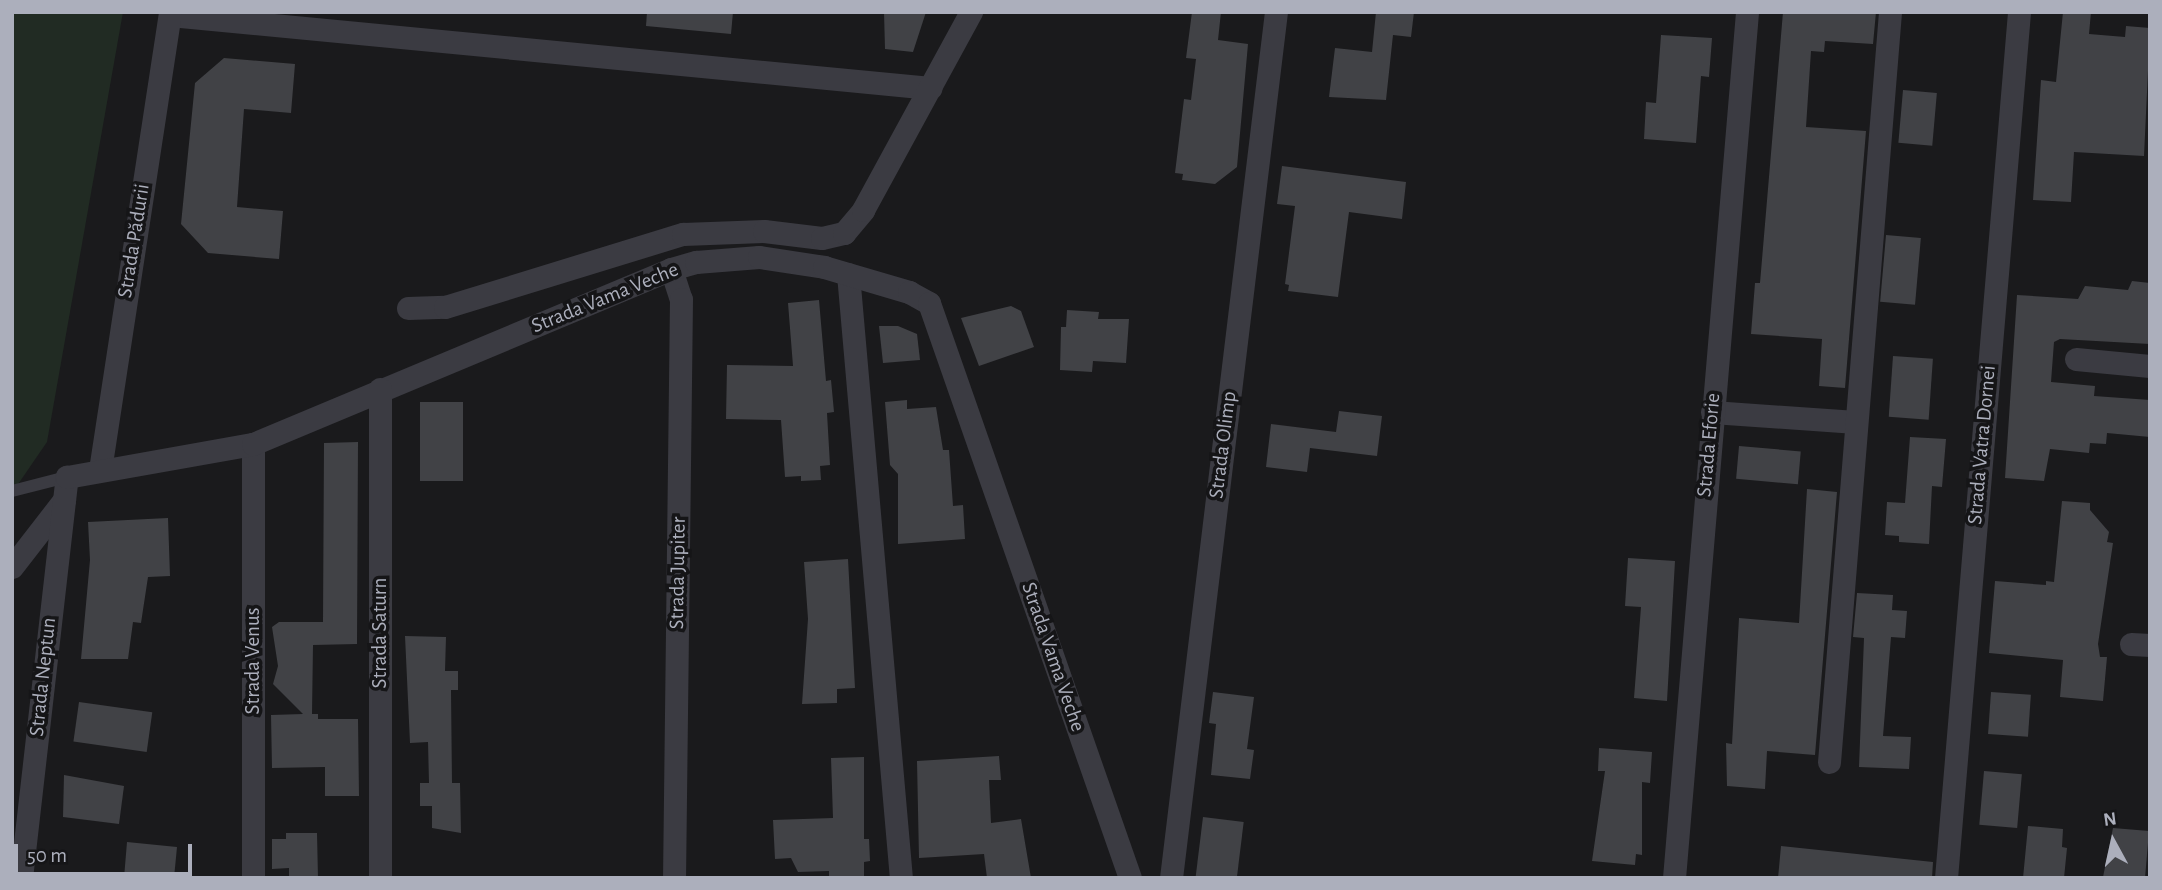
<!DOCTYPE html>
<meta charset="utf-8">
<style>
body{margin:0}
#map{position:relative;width:2162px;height:890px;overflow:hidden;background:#1a1a1c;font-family:"Alegreya Sans",sans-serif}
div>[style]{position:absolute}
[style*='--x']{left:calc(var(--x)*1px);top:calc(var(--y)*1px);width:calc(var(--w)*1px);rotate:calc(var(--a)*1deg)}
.green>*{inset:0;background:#212b23}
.building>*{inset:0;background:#414246;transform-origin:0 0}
.service>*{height:12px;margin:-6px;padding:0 6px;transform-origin:6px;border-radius:6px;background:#3b3b42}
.minor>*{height:23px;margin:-11.5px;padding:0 11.5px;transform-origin:11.5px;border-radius:11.5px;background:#3b3b42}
span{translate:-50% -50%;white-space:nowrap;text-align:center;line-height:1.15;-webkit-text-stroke:7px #151517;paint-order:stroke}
.street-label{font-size:21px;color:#acafbc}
.frame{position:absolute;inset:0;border:14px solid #acafbc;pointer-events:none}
.north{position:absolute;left:2078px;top:806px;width:70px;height:70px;-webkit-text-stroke:5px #151517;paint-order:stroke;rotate:352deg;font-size:19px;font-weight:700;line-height:28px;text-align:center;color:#acafbc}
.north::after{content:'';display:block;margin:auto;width:24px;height:32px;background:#acafbc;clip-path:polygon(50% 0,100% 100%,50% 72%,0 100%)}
.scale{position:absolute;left:14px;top:844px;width:178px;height:32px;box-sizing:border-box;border:4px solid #acafbc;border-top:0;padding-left:9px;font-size:21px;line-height:24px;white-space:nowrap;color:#acafbc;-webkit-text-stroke:5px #151517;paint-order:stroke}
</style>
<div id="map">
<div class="green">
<i style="clip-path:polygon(12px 12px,123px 12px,47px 442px,12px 493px)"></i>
</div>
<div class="building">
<i style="clip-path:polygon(647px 12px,733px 12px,731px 34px,646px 26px)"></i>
<i style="clip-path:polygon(884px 12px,926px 12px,913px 52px,885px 49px)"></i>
<i style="clip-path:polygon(1192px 12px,1221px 12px,1218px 40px,1248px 44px,1237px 167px,1215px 184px,1182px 180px,1183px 174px,1175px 173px,1184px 99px,1191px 100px,1196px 59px,1186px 58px)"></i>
<i style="clip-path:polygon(1376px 12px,1414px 12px,1411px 37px,1393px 35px,1386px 100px,1329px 97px,1335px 48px,1372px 52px)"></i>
<i style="clip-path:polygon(1783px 12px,1876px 12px,1873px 44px,1825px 41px,1824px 52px,1811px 51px,1806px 127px,1866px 131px,1845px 388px,1819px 386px,1822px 339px,1751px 334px,1755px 283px,1760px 283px)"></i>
<i style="clip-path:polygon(2063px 12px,2091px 12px,2089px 34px,2125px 37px,2126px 26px,2150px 28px,2144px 156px,2074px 152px,2071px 202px,2033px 200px,2041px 80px,2056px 82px)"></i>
<i style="clip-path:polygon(1661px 35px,1712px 38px,1709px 77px,1701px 76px,1696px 143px,1644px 139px,1646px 102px,1656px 103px)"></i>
<i style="clip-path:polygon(224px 58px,295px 64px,291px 113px,244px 109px,237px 207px,283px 211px,279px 259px,208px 253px,181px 224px,195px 83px)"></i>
<i style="left:1903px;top:90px;width:34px;height:53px;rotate:5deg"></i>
<i style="clip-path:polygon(1282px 166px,1406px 182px,1402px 219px,1349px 212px,1338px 297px,1288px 291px,1289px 285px,1285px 284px,1295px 206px,1277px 204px)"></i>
<i style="left:1886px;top:235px;width:35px;height:67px;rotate:5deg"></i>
<i style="clip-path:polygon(2132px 281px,2150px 283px,2150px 344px,2060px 339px,2054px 342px,2051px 382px,2095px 386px,2094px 396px,2150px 400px,2150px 437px,2107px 433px,2106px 444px,2090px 443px,2089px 453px,2050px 449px,2044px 481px,2005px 478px,2017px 295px,2078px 299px,2085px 286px,2128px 290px)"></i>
<i style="clip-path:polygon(819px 300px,826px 381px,831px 380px,834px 412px,827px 413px,830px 465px,820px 466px,821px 480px,801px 481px,801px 476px,785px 477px,781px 420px,726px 419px,727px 365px,793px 366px,788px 303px)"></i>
<i style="clip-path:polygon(1011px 306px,1021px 311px,1034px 347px,979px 366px,961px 318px)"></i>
<i style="clip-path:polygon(1067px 310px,1099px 312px,1098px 319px,1129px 319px,1126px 363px,1093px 361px,1092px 372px,1060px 370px,1061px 327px,1066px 327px)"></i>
<i style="clip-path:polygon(879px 326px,898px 326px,917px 334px,920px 360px,883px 363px)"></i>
<i style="left:1893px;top:356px;width:40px;height:61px;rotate:4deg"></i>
<i style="clip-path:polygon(907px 400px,907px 409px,936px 407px,943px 450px,949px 450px,953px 506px,963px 505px,965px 539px,898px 544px,898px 474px,890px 465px,885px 402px)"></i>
<i style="left:420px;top:402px;width:43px;height:79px"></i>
<i style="clip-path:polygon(1339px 411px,1382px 416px,1377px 456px,1310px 448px,1307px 472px,1266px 467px,1271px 424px,1336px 432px)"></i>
<i style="clip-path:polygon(1910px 437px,1946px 439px,1942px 487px,1932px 486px,1929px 544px,1899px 542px,1899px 536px,1885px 535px,1887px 502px,1905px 503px)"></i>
<i style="clip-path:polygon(358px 442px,357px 644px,313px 645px,312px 714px,318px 714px,318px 719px,358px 719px,359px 796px,325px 796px,325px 767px,272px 768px,271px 715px,303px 714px,273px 684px,278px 666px,272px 627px,279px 622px,323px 622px,324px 443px)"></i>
<i style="left:1739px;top:446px;width:62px;height:33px;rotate:5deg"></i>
<i style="clip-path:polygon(1807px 489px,1837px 492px,1815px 755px,1767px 751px,1765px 789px,1727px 786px,1726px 743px,1732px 744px,1739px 618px,1799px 623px)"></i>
<i style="clip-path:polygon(2062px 501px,2090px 503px,2090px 510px,2109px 532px,2107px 542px,2113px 543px,2098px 644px,2100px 657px,2107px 657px,2103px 701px,2060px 697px,2063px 660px,1989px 653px,1995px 581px,2046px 585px,2046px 581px,2054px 582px)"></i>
<i style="clip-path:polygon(168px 518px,170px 576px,148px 577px,141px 623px,133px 622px,128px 659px,81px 659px,90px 560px,88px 522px)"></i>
<i style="clip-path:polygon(1628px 558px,1675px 561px,1667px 701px,1634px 698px,1641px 607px,1625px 606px)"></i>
<i style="clip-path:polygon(848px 559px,855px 688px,837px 689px,837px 703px,802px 704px,808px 619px,804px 562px)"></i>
<i style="clip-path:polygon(1857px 593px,1893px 595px,1892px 610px,1907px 611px,1905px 638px,1891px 637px,1883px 736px,1911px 737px,1909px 769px,1859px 767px,1864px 638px,1853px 637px)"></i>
<i style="clip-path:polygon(405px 636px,446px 637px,445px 671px,458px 671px,458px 690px,451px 690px,452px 783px,460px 783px,461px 833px,432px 828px,432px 806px,420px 806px,420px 783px,429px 783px,428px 742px,410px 743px)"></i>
<i style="clip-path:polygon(1213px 692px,1254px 697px,1247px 749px,1254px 750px,1250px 779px,1211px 775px,1216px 724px,1209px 723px)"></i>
<i style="left:1991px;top:692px;width:40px;height:42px;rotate:4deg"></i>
<i style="left:79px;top:702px;width:74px;height:40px;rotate:8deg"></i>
<i style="clip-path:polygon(1599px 748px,1652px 752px,1650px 783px,1642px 782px,1642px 855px,1636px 854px,1635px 865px,1592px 861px,1605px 771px,1598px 771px)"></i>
<i style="clip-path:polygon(999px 756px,1001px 780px,989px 780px,991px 823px,1021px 819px,1031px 878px,987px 878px,984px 854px,919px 858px,917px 761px)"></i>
<i style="clip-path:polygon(864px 757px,864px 839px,869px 839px,870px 861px,864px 862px,864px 876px,829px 878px,829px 871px,798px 872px,791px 858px,775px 859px,773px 820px,833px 818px,831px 758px)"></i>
<i style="left:1984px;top:771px;width:38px;height:54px;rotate:5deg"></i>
<i style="clip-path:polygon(64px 775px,124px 786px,119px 824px,63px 817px)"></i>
<i style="left:1203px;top:817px;width:41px;height:61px;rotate:7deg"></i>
<i style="clip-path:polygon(2028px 826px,2063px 829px,2062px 847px,2067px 848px,2064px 878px,2023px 878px)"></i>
<i style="clip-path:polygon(2113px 828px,2149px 831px,2145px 878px,2103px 877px)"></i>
<i style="clip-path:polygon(286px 833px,317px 833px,318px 878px,289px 878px,289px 868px,272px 869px,272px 839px,286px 839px)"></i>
<i style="clip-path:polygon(127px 842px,177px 847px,174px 878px,124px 878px)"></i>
<i style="clip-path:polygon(1781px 846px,1933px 862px,1932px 878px,1778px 878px)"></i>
</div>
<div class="service">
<i style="--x:12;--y:491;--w:57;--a:-14.3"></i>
</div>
<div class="minor">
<i style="--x:170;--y:15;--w:764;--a:5.48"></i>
<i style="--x:671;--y:269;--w:32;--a:72"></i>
<i style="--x:681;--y:299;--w:579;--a:90.69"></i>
<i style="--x:848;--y:274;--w:606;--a:84.99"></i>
<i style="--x:408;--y:308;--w:37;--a:-2"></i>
<i style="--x:445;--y:307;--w:249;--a:-17.1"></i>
<i style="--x:683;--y:234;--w:81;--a:-2.1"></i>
<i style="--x:764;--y:231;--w:58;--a:6.9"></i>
<i style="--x:822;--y:238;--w:23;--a:-13"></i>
<i style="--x:844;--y:233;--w:30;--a:-50"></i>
<i style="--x:863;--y:210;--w:226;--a:-61.4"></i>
<i style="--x:2076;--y:359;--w:74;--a:5.4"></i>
<i style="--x:1712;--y:412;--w:144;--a:4"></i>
<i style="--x:253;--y:444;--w:434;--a:90"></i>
<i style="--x:100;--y:470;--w:463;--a:-81.3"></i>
<i style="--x:12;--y:567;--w:85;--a:-52.2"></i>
<i style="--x:2131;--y:644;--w:19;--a:3"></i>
<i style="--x:1829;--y:762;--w:752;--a:-85.35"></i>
<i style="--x:21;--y:878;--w:404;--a:-83.5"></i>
<i style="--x:67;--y:477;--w:189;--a:-10.1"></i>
<i style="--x:253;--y:444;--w:453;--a:-22.7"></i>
<i style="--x:671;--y:269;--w:26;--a:-16"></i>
<i style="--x:696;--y:262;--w:63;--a:-4.5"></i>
<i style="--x:759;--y:257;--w:66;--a:8.7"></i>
<i style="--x:824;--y:267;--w:89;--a:16.4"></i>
<i style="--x:909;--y:292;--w:23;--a:29"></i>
<i style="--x:929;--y:303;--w:609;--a:70.73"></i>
<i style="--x:380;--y:878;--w:489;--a:-90"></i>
<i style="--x:1171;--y:878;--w:872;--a:-83.09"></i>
<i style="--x:1674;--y:878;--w:869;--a:-85.18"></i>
<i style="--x:1946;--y:878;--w:869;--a:-85.18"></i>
</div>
<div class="street-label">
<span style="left:134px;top:241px;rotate:-81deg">Strada Pădurii</span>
<span style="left:605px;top:298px;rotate:-22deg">Strada Vama Veche</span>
<span style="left:1223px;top:445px;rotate:-83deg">Strada Olimp</span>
<span style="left:1709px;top:445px;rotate:-85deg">Strada Eforie</span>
<span style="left:1982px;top:445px;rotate:-85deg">Strada Vatra Dornei</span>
<span style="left:678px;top:573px;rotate:-89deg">Strada Jupiter</span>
<span style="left:380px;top:633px;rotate:-90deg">Strada Saturn</span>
<span style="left:1053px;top:657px;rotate:71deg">Strada Vama Veche</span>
<span style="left:253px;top:661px;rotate:-90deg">Strada Venus</span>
<span style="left:43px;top:677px;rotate:-84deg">Strada Neptun</span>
</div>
<div class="frame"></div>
<div class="north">N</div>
<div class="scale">50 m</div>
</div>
